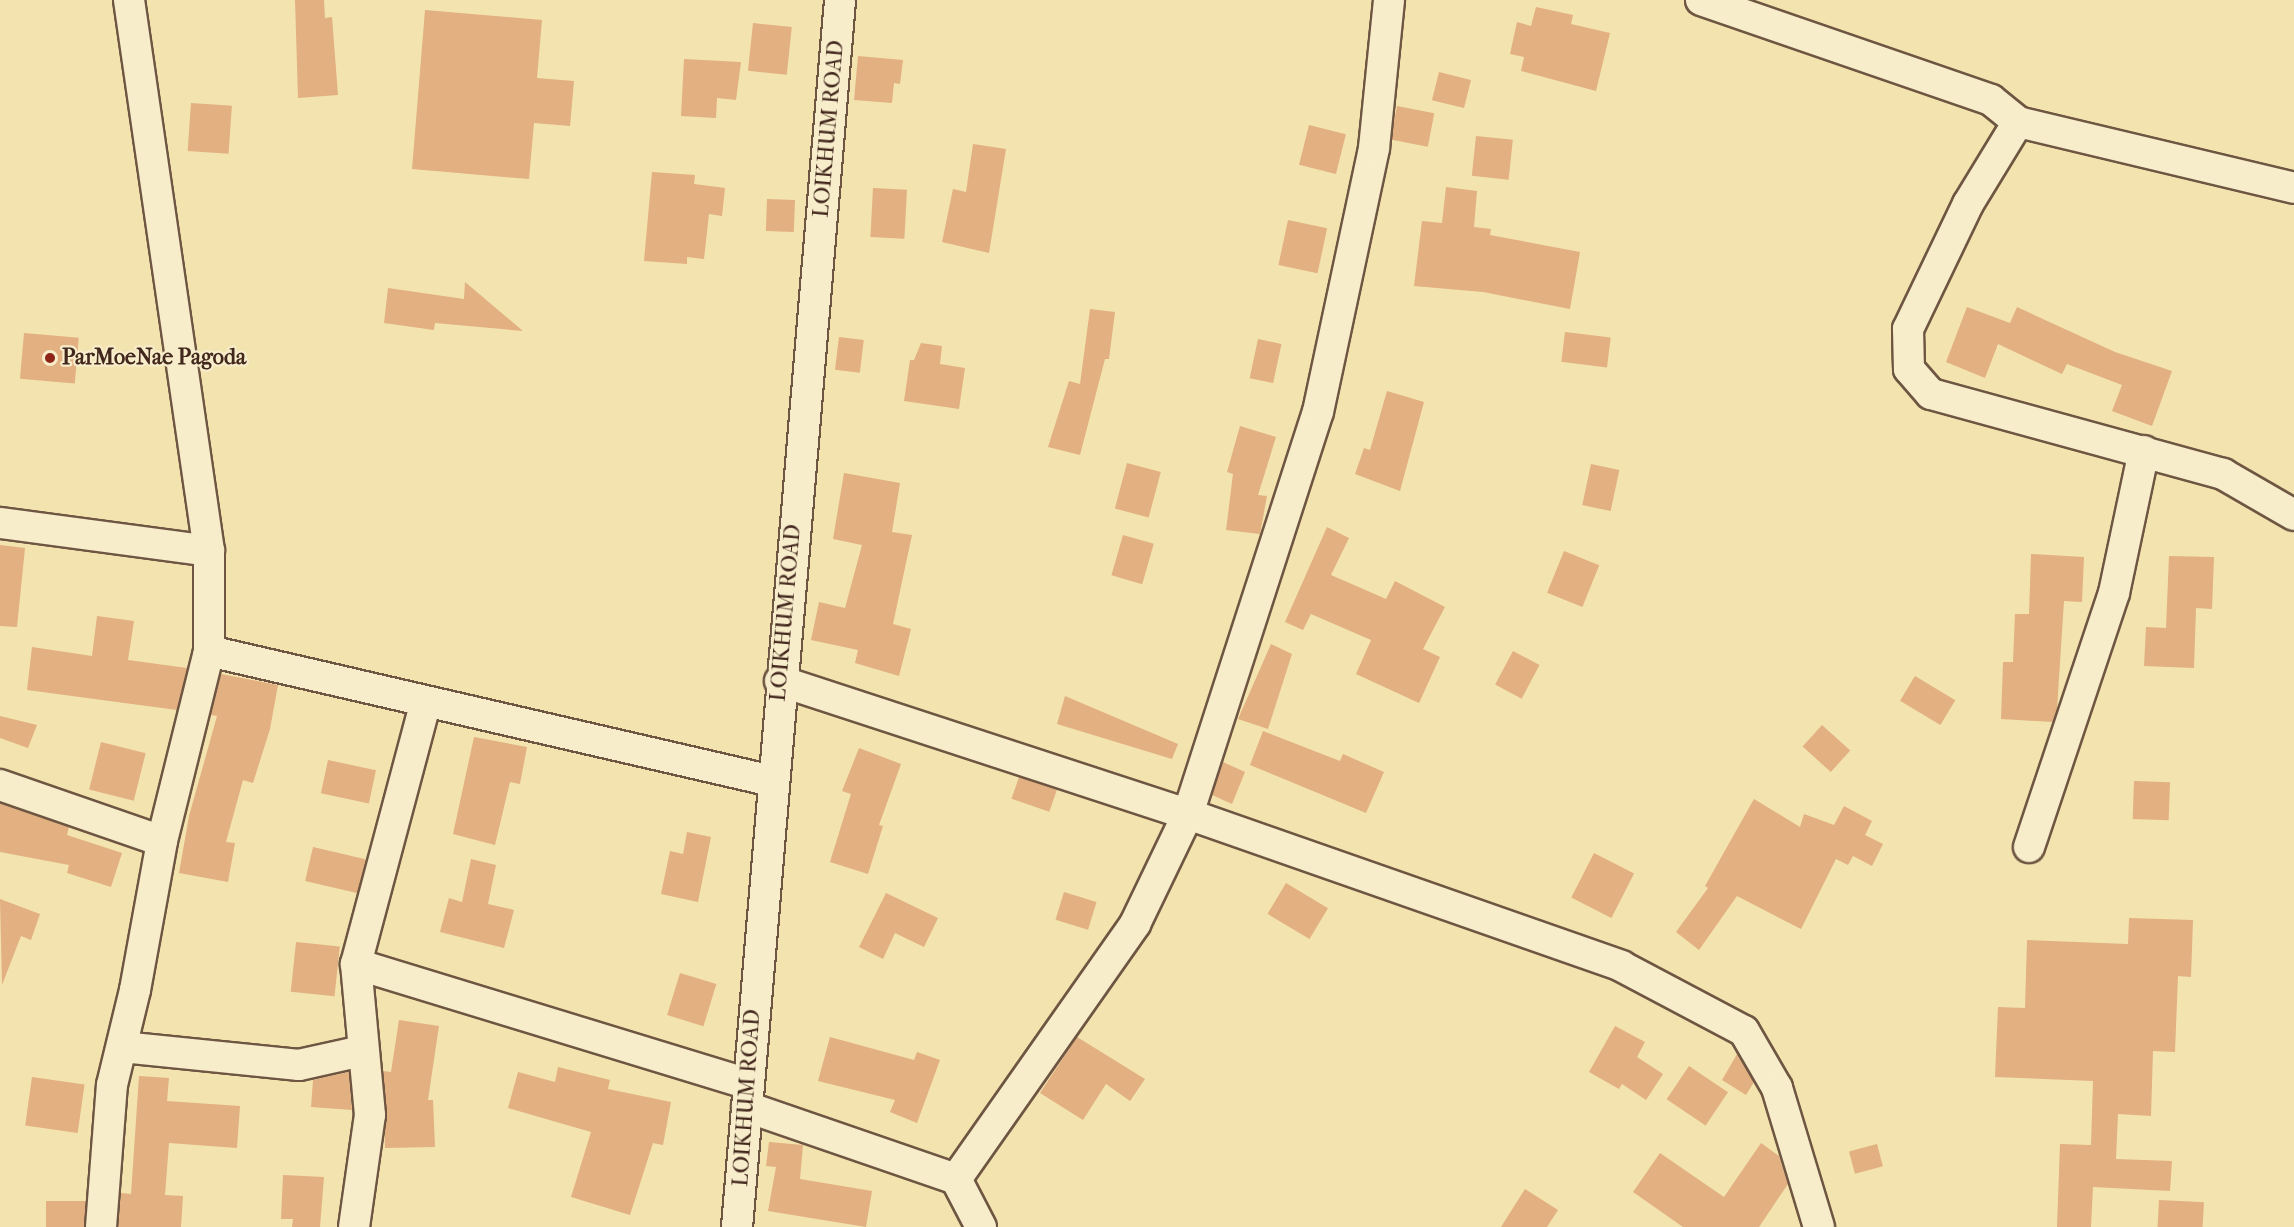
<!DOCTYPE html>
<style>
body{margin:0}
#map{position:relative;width:2294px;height:1227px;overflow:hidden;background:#f3e3af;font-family:"IM FELL French Canon",serif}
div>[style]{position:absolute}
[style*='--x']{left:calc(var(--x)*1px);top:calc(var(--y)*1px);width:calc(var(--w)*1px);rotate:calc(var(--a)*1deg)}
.building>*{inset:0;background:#e2b081;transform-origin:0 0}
.roads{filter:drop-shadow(2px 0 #6e5642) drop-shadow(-2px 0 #6e5642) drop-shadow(0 2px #6e5642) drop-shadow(0 -2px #6e5642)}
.minor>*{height:30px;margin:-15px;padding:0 15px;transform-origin:15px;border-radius:15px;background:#f7edcb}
.dots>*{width:16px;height:16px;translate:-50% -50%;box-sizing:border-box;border:3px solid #f7edcb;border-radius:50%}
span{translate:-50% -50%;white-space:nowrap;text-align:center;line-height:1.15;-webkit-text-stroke:4.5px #f7edcb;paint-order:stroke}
.street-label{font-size:22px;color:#42271d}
.poi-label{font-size:22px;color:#42271d;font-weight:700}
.left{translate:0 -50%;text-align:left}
</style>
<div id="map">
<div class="building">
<i style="clip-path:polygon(295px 0,324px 0,325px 18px,332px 17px,338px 95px,298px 98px)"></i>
<i style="clip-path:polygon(1536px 7px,1573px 15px,1571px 24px,1610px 33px,1596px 91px,1521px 71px,1524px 57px,1510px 54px,1517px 22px,1531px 26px)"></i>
<i style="clip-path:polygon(425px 10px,542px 20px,537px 78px,574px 81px,570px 126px,534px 123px,529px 179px,412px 169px)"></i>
<i style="left:753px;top:23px;width:39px;height:48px;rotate:6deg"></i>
<i style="clip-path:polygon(858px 56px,903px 60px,900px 84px,894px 83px,892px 103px,854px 100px)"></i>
<i style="clip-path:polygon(684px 59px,741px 62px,736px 100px,717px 98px,716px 118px,681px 116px)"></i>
<i style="left:1439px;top:72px;width:33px;height:29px;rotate:14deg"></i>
<i style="left:191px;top:103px;width:41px;height:48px;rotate:4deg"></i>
<i style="left:1397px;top:106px;width:38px;height:34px;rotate:11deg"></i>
<i style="left:1309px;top:125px;width:38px;height:41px;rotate:14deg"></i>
<i style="left:1476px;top:136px;width:37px;height:40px;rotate:6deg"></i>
<i style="clip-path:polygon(973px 144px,1006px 149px,989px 253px,942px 242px,953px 189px,966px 192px)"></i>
<i style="clip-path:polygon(652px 172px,695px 175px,694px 184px,725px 188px,722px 216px,709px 214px,704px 259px,687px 257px,687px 264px,644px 261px)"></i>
<i style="clip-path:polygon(1446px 187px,1477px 191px,1474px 227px,1491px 229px,1490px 235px,1580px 252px,1570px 309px,1483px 292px,1414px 286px,1422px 221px,1442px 223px)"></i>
<i style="left:873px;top:188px;width:34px;height:49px;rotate:3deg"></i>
<i style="left:767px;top:199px;width:28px;height:32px;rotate:2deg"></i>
<i style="left:1288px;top:220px;width:40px;height:46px;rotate:12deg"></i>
<i style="clip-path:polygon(465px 282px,523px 331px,435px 323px,434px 330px,384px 323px,388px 288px,464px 299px)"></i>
<i style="clip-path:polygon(1967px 307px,2010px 323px,2017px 307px,2115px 352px,2172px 371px,2152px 426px,2112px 411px,2122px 385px,2067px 364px,2062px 374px,1998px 344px,1985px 378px,1946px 362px)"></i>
<i style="clip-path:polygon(1090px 309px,1115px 312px,1109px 359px,1105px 359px,1080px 455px,1048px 447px,1069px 381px,1080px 384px)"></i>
<i style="left:1565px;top:332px;width:46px;height:30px;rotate:7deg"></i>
<i style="left:24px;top:333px;width:55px;height:46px;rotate:5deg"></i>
<i style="left:839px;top:337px;width:25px;height:33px;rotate:7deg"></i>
<i style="left:1258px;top:339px;width:24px;height:40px;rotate:12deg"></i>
<i style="clip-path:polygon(921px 343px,942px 346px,940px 364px,965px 368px,959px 409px,904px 401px,910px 360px,914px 360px)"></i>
<i style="clip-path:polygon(1387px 391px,1424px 402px,1400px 491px,1355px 474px,1364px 448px,1370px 450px)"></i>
<i style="clip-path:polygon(1240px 426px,1276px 437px,1258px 495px,1267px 496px,1260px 534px,1226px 530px,1233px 474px,1227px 472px)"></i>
<i style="left:1127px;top:463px;width:35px;height:47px;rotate:15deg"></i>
<i style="left:1591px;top:464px;width:29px;height:42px;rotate:12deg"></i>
<i style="clip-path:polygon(844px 473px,900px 483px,892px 532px,912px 535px,893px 624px,911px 629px,899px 676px,855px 663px,858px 650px,811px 640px,819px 602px,845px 608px,862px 545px,833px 539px)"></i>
<i style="clip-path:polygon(1327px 527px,1349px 538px,1331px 575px,1386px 599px,1395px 581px,1445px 607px,1423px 649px,1440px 657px,1419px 703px,1356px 674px,1371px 640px,1311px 614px,1303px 630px,1285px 622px)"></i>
<i style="left:1123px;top:535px;width:32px;height:42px;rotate:16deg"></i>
<i style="clip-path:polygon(0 545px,25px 548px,17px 627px,0 626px)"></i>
<i style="left:1564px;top:551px;width:38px;height:45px;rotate:22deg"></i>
<i style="clip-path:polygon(2031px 554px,2084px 557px,2082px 602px,2064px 601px,2057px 709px,2053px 722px,2001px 719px,2003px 662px,2013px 662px,2015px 614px,2029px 614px)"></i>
<i style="clip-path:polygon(2169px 556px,2214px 557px,2212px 609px,2196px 608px,2194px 668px,2144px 666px,2146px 627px,2166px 628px)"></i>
<i style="clip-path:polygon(97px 616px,134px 621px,128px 660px,187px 668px,177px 710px,27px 690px,32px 647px,92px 656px)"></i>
<i style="clip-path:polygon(1271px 644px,1292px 654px,1268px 729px,1238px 719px)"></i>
<i style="left:1513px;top:651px;width:30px;height:38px;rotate:28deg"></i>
<i style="clip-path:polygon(221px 674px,278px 685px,270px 729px,253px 783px,243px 780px,226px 842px,235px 843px,228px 882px,179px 873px,189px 816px,217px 716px,211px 715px)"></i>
<i style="left:1915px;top:676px;width:47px;height:29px;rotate:31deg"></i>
<i style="clip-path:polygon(1065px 696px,1178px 744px,1172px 759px,1057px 724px)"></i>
<i style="clip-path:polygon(0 716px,37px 725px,28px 748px,0 738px)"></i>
<i style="left:1822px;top:725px;width:38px;height:29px;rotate:42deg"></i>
<i style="clip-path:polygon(1263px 731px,1340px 761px,1343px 754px,1384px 772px,1366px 813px,1250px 765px)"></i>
<i style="clip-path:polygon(474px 737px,527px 747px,520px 784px,510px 782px,495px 845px,453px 834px)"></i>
<i style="left:101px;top:742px;width:46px;height:49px;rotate:14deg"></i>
<i style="clip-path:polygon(859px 748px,901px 764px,879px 825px,883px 826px,868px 874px,830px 862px,851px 794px,842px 791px)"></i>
<i style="left:328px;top:760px;width:49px;height:34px;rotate:12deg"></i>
<i style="clip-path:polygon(1223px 762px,1245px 772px,1232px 804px,1212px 795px)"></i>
<i style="left:1019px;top:777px;width:40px;height:23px;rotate:19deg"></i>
<i style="left:2134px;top:781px;width:36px;height:38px;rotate:2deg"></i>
<i style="clip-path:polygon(1754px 799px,1800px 827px,1804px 814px,1834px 825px,1844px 806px,1872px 821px,1865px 835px,1883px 844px,1872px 866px,1853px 856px,1848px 865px,1836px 859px,1801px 929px,1737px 896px,1699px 950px,1676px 932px,1708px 888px,1705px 886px)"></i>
<i style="clip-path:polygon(0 803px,69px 827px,67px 835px,122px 853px,111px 887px,67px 873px,69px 865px,0 852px)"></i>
<i style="clip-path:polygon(687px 832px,711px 837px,698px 902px,661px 894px,670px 851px,683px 854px)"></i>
<i style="left:313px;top:847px;width:54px;height:35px;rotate:13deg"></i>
<i style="left:1594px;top:853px;width:45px;height:50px;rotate:27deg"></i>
<i style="clip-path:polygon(471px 859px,496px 865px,488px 904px,514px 910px,504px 948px,440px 932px,449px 898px,462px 902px)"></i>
<i style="left:1286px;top:883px;width:49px;height:36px;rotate:31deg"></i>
<i style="left:1064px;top:892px;width:34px;height:29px;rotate:17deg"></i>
<i style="clip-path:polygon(886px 893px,938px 918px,924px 947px,895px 933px,883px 959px,859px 947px)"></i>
<i style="clip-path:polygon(0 899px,40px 914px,31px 940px,21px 936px,2px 985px)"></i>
<i style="clip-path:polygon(2129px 918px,2193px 920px,2191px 977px,2178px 976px,2175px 1052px,2153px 1051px,2151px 1116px,2118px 1114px,2116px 1159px,2172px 1161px,2170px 1191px,2093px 1187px,2091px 1227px,2057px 1227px,2060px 1144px,2091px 1145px,2093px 1081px,1995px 1077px,1998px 1007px,2025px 1008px,2027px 940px,2128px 944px)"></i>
<i style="left:296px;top:942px;width:44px;height:50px;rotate:6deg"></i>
<i style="left:680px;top:973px;width:38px;height:44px;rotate:17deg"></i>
<i style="clip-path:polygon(399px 1020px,439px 1026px,428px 1100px,433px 1100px,435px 1147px,385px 1148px,383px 1071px,391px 1072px)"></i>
<i style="clip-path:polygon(1615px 1026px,1645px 1042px,1637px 1057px,1663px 1074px,1646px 1100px,1622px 1084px,1619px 1089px,1589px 1072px)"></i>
<i style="clip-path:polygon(830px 1037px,914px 1060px,917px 1052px,940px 1060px,917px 1123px,890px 1112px,895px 1100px,818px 1081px)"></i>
<i style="clip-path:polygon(1077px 1037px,1145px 1079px,1130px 1101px,1106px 1084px,1083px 1120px,1040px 1093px)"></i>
<i style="clip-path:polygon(1737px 1054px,1754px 1082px,1746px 1095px,1722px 1080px)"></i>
<i style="left:1689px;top:1066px;width:47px;height:40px;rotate:34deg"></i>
<i style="clip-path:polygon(558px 1067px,610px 1080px,608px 1089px,671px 1102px,663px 1145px,653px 1143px,630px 1215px,571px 1197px,591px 1132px,508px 1108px,518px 1072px,555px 1082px)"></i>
<i style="clip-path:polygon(349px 1072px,352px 1110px,311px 1107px,313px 1080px)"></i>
<i style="clip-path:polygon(139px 1076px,169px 1078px,167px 1101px,240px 1106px,237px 1148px,169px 1143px,165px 1195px,183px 1196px,181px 1227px,118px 1227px,121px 1193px,131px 1194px)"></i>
<i style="left:32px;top:1077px;width:53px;height:49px;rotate:8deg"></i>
<i style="clip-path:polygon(769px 1142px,803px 1145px,800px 1179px,872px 1191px,866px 1227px,768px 1211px,776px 1167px,766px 1166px)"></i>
<i style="clip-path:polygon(1761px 1143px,1779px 1156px,1788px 1184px,1759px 1227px,1683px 1227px,1633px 1192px,1660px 1153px,1724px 1197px)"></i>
<i style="left:1877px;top:1144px;width:23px;height:29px;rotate:75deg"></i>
<i style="clip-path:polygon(283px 1175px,324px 1177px,320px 1227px,292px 1227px,293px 1219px,281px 1219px)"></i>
<i style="clip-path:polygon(1525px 1189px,1558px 1210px,1547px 1227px,1501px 1227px)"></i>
<i style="left:2159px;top:1200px;width:45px;height:27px;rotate:3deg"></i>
<i style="left:46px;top:1201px;width:40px;height:26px"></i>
</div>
<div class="roads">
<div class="minor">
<i style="--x:1701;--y:0;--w:307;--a:19"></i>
<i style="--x:1991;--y:100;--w:35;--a:39"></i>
<i style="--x:2018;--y:122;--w:284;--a:13.4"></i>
<i style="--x:2018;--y:122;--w:96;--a:121.4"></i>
<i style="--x:1968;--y:204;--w:139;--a:115.6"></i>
<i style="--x:1908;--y:329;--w:40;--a:88.6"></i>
<i style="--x:1909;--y:369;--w:33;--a:49"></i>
<i style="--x:1931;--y:394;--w:303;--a:15.3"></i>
<i style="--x:2223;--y:474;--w:82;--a:30"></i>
<i style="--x:0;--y:523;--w:211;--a:7.6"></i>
<i style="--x:209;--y:651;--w:578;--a:13"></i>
<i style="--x:780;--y:681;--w:429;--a:18.1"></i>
<i style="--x:1188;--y:814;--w:459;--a:19.3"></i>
<i style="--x:1621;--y:966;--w:139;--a:27.9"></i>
<i style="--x:1744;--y:1031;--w:66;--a:59.9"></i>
<i style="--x:1777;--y:1088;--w:145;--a:73.2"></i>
<i style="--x:0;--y:785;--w:171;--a:19.1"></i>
<i style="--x:2029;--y:847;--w:268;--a:-71.5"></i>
<i style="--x:2114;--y:593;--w:145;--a:-78.1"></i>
<i style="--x:356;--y:964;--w:410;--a:17"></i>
<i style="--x:122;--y:1047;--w:178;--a:5.8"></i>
<i style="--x:299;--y:1065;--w:65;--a:-12.5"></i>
<i style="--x:747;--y:1107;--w:221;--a:19"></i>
<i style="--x:956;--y:1179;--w:54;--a:62.5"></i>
<i style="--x:956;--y:1179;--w:312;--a:-54.9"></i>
<i style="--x:1135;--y:924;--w:122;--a:-64.3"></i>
<i style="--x:1188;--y:814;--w:422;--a:-72.1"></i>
<i style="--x:1318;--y:412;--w:270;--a:-78"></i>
<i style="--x:1374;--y:148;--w:149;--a:-84.2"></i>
<i style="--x:101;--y:1227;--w:142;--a:-85.6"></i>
<i style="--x:112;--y:1085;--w:98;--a:-76.4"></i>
<i style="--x:135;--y:990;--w:151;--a:-79.7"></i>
<i style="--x:162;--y:841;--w:196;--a:-76.1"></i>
<i style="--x:209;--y:651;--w:100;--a:-90"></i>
<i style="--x:209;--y:551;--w:557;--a:-98.26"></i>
<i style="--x:354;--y:1227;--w:113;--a:-81.9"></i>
<i style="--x:370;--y:1115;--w:152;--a:-95.3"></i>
<i style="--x:356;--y:964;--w:269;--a:-75.1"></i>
<i style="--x:737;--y:1227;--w:1231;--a:-85.2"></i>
</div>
</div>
<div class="dots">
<i style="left:50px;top:358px;background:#8f2418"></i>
</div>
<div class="street-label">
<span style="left:829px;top:129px;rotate:-85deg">LOIKHUM ROAD</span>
<span style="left:786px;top:613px;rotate:-85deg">LOIKHUM ROAD</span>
<span style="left:747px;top:1098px;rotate:-86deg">LOIKHUM ROAD</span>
</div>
<div class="poi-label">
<span class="left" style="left:62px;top:358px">ParMoeNae Pagoda</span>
</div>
</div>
